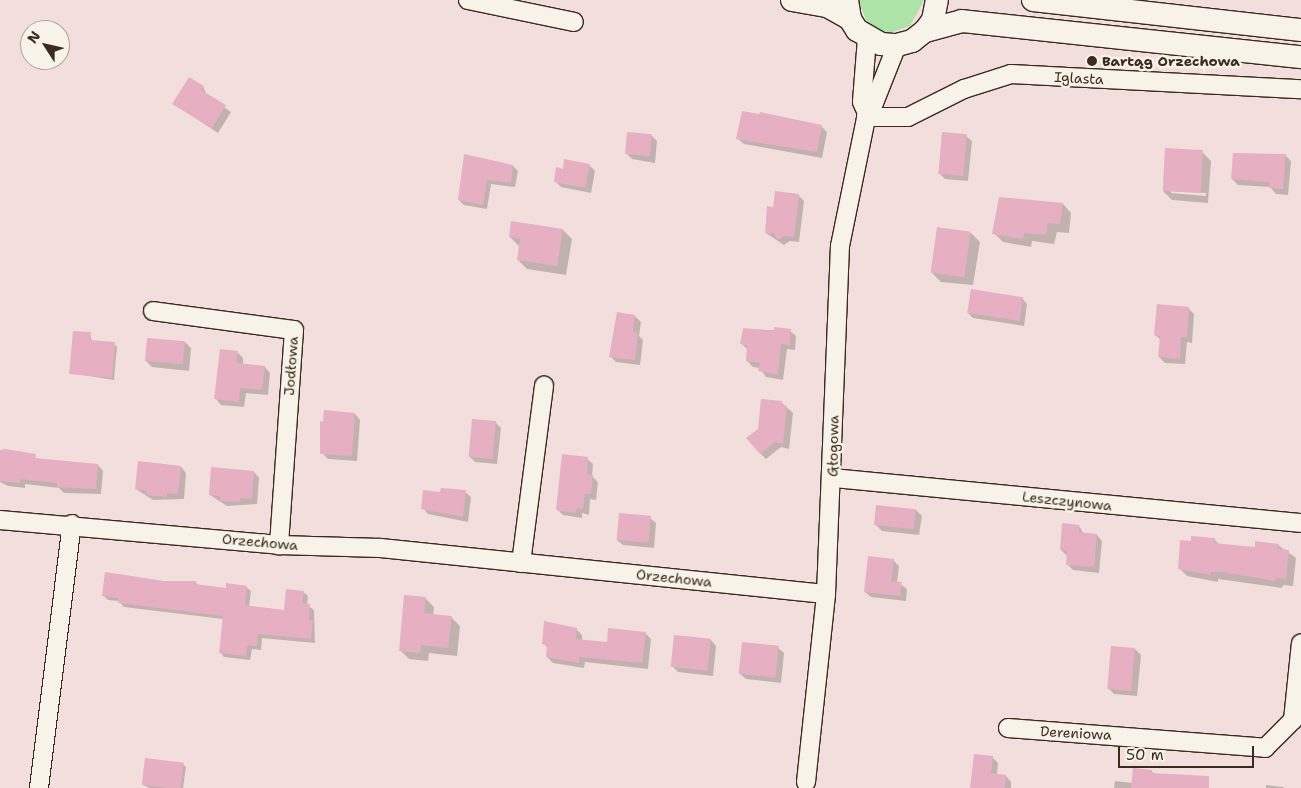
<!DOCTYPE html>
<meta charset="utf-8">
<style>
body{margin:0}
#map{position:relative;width:1301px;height:788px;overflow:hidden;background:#f2dfdd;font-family:"Shantell Sans",sans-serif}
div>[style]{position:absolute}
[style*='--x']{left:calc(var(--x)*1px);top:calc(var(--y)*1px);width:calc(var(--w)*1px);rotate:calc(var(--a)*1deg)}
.green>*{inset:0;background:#ade3a6}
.shadow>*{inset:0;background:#0003}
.building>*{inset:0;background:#e7afc2;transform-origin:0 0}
.roads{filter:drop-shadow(1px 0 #3b2a1e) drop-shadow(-1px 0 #3b2a1e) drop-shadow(0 1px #3b2a1e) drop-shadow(0 -1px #3b2a1e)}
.minor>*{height:18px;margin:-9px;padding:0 9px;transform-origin:9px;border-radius:9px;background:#f7f3e8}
.major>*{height:22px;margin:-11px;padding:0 11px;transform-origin:11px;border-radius:11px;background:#f7f3e8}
.dots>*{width:14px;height:14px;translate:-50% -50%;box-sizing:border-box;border:2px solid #f7f3e8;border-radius:50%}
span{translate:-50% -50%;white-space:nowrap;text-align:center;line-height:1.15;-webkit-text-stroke:5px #f7f3e8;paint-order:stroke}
.poi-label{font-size:14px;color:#3b2a1e;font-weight:700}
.left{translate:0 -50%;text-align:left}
.street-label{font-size:14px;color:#3b2a1e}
.north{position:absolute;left:20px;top:20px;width:50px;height:50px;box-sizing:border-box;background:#f7f3e8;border:1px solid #aca397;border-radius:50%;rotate:305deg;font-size:14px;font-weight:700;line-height:20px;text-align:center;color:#3b2a1e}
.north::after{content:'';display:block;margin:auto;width:18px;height:22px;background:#3b2a1e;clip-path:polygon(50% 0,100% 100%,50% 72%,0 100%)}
.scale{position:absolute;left:1118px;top:746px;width:136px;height:22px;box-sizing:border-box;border:2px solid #3b2a1e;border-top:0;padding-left:6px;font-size:15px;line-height:18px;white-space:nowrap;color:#3b2a1e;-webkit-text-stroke:4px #f7f3e8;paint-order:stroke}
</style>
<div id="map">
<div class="green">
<i style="clip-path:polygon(858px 0,923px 0,923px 2px,910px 26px,892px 32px,883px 32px,867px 22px)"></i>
</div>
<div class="shadow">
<i style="clip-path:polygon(203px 87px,207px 95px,231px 112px,218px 133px,174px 104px)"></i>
<i style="clip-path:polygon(760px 116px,821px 126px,827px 132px,822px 158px,744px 144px,738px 139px)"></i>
<i style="clip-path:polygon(651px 135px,657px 141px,655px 163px,632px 159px,626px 153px)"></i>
<i style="clip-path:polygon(966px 136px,972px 141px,968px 181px,945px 179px,939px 173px)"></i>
<i style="clip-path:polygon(evenodd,1202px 152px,1211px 161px,1208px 203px,1172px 200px,1163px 191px,1202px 152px,1171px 191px,1206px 193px,1206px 196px,1171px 193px,1171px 191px)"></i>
<i style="clip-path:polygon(1285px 155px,1291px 161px,1288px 195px,1276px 194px,1270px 187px,1238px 185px,1232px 179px)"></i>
<i style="clip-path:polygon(465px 156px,513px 166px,518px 171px,515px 187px,491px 184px,487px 209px,464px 205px,459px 200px)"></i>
<i style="clip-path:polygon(589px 165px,595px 171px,591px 193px,561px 187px,555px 181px)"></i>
<i style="clip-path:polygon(798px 195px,804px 201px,799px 242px,790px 241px,784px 245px,766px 233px,775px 208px)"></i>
<i style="clip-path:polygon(1063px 204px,1071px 213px,1069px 233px,1057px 232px,1054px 244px,1032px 241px,1031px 247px,1003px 242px,994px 233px)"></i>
<i style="clip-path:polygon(512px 222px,563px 230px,572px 239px,566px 275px,527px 269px,518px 260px,519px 246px,510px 237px)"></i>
<i style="clip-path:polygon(971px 233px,980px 242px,973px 285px,941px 282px,932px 273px)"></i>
<i style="clip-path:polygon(1022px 298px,1027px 304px,1024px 326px,973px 318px,968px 313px)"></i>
<i style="clip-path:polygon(1188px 308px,1194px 314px,1192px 343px,1187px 342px,1185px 364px,1165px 363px,1159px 357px,1161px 340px,1155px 335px)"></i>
<i style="clip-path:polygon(635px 316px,641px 322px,639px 336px,643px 340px,640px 365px,616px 362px,610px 356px)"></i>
<i style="clip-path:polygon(744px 329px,790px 331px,796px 336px,795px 350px,787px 349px,783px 380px,766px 377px,760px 368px,753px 367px,747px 361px,748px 350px,742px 344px)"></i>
<i style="clip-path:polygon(90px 334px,92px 341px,117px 346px,114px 380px,70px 373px)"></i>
<i style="clip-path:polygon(185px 342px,191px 348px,189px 371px,152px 367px,146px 361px)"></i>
<i style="clip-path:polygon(238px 353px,243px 358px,243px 365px,265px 367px,270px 373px,268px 395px,246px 393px,244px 407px,221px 405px,216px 399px)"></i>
<i style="clip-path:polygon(781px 402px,793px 413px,789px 449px,781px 447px,766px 459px,760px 453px)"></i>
<i style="clip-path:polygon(355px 414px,360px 420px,357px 461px,328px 459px,322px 453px)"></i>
<i style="clip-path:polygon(495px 422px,501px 428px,497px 464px,475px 462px,469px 456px)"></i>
<i style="clip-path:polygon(0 450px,23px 452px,40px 460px,98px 465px,103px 471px,101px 494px,64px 493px,59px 488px,25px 484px,25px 488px,8px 486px,0 482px)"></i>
<i style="clip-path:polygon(587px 459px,593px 464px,592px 476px,598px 482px,596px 500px,590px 499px,589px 515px,582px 513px,582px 518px,563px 515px,557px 509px)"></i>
<i style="clip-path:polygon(181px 467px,186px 473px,184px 499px,153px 500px,136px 489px)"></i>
<i style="clip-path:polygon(254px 472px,259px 478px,257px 504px,227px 506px,210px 495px)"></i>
<i style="clip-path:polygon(465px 492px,471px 497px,468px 522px,428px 514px,423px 508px,441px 494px)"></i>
<i style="clip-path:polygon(916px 510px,922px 516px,919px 535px,882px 531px,876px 525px)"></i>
<i style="clip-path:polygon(650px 518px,656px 523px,654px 548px,623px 545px,617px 540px)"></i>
<i style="clip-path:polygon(1079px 526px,1084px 534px,1097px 535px,1102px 541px,1099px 573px,1073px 570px,1067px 564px,1067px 556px,1061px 550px)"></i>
<i style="clip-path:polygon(1214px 539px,1220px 545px,1256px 548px,1278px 545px,1296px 558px,1293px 586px,1283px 585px,1282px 588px,1218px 579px,1218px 582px,1187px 576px,1179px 568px,1192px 543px)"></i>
<i style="clip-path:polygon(893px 560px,899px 566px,897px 582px,907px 589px,906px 601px,871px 597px,865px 592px)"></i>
<i style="clip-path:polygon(164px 582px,195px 582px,199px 586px,227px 589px,246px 587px,251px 591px,249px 607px,285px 611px,303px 592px,308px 596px,307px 605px,314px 610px,315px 643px,262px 638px,261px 650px,252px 649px,250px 660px,224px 657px,220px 652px,223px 619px,124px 607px,119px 601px,108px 600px,103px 595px)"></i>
<i style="clip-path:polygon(425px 598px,434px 607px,433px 615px,451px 617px,460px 626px,457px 656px,429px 653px,428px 661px,409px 659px,400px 650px)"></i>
<i style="clip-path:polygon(576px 629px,582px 635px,582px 641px,608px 644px,645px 633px,651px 639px,648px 669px,585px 662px,584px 668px,553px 663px,547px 657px,548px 648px,543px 643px)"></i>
<i style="clip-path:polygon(711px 640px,716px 646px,713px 676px,678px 672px,672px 666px)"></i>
<i style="clip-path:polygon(778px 648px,784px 653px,781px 683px,746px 679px,740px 674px)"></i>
<i style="clip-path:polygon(1135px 649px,1141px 655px,1137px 696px,1114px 694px,1109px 689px)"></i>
<i style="clip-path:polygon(992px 757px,998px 763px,997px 775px,1006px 776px,1011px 782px,1011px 788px,972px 788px)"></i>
<i style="clip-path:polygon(183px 764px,186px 767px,183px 788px,150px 788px,143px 785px)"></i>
<i style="clip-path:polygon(1151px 771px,1155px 774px,1209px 788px,1114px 788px,1115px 781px,1133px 783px)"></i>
<i style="clip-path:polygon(1266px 785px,1283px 787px,1284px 788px,1266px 788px)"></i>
</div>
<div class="building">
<i style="clip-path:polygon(189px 77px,204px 86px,201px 90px,226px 105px,212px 128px,172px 104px)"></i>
<i style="clip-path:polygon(742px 111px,759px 114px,760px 112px,822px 125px,817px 152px,736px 139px)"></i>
<i style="left:627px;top:132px;width:25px;height:22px;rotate:5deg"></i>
<i style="left:942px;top:132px;width:25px;height:42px;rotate:5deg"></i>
<i style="left:1165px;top:148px;width:38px;height:43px;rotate:3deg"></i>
<i style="clip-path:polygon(1233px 153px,1286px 154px,1283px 189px,1269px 188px,1269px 182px,1231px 179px)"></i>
<i style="clip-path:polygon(464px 154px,513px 165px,511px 183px,487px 180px,483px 205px,458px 200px)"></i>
<i style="clip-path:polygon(564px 159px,590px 164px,585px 188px,554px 182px,556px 167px,563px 169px)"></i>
<i style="clip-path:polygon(775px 191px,799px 194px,794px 237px,784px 236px,778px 240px,774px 234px,765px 233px,767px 206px,773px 207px)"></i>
<i style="clip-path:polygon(999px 197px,1063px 203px,1060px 224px,1048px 223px,1046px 235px,1024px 233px,1023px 239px,992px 234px)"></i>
<i style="clip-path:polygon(511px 221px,563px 229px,557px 266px,517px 260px,520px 239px,509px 237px)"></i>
<i style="left:937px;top:227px;width:34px;height:46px;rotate:8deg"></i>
<i style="left:971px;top:289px;width:53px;height:24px;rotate:9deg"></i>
<i style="clip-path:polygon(1157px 304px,1189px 307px,1187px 337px,1181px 337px,1180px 359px,1158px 357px,1160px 336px,1154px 335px)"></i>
<i style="clip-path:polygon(617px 312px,635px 315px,633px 332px,638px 333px,635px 360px,609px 357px)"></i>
<i style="clip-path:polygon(774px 327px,791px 329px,790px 345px,781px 344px,778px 375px,758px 371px,760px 363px,746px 361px,747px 345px,740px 344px,743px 328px,774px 331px)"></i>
<i style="clip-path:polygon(73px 331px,91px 332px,90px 340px,115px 342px,112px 378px,69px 374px)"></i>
<i style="left:147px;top:338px;width:38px;height:23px;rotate:5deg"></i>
<i style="clip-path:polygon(220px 349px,238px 351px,237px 363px,265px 366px,262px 390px,240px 388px,239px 402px,214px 399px)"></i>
<i style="clip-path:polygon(761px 399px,782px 401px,782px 405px,787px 406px,783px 444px,775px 442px,760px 454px,746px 438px,758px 429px)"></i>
<i style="clip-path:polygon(324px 410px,355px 413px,352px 456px,320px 454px,320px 421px,323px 422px)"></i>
<i style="left:472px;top:419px;width:24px;height:38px;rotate:5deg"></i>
<i style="clip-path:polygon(5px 449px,36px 454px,35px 458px,98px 464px,96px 489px,57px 487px,57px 483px,20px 479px,20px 483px,0 481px,0 450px)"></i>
<i style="clip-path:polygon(562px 454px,588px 457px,587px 474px,593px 475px,591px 494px,585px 494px,583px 509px,577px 508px,576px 513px,556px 510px)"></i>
<i style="clip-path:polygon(138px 461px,181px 466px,178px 494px,167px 493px,167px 497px,146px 495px,147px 491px,135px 489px)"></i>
<i style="clip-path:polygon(211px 467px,254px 471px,252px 499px,240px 498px,240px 502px,220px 501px,220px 496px,209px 495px)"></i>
<i style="clip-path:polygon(441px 488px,466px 490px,463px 517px,421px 509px,423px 490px,440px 492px)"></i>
<i style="left:876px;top:505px;width:40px;height:20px;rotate:6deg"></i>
<i style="left:619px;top:513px;width:32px;height:27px;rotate:5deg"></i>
<i style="clip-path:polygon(1062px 523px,1079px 525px,1079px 532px,1097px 534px,1094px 567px,1066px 565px,1067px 551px,1060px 550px)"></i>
<i style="clip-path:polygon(1191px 536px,1215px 538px,1214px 543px,1244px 546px,1255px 547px,1255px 541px,1279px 544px,1278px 549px,1289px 550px,1286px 579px,1276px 578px,1275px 581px,1222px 572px,1211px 572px,1211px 575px,1178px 569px,1180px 540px,1191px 541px)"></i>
<i style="clip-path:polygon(868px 556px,894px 559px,891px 581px,902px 582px,900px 596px,864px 592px)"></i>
<i style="clip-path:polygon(105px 572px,164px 581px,196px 581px,195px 584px,226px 588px,226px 583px,247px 586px,245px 605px,284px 610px,286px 589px,304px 591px,302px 603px,310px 604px,309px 620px,313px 620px,311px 639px,258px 634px,257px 646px,247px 645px,246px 656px,219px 653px,223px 616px,118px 603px,118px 598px,102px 596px)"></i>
<i style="clip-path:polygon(404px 595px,426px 597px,424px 613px,452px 616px,448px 648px,421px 645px,420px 653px,399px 651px)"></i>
<i style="clip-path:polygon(544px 621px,577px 628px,576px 639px,607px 642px,608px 628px,646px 632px,642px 663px,579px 657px,579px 663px,546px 657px,547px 645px,542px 644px)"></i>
<i style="left:674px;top:635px;width:37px;height:32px;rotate:6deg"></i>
<i style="left:742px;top:642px;width:37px;height:32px;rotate:6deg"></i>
<i style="left:1111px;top:646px;width:24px;height:43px;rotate:5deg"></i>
<i style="clip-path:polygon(974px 754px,993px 756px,991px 773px,1006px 775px,1005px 788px,970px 788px)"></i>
<i style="left:145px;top:758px;width:39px;height:27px;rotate:7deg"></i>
<i style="clip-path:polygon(1133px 768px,1152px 770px,1152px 773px,1209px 776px,1209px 788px,1131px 788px)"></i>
</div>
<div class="roads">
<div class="minor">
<i style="--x:468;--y:0;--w:108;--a:11.7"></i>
<i style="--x:867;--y:38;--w:64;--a:94.5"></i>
<i style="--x:862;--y:102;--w:12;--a:66"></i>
<i style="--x:866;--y:117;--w:42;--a:0"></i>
<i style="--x:908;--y:117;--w:63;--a:-26.6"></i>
<i style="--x:964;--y:89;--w:49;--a:-17.7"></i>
<i style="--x:1011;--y:74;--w:290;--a:3"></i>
<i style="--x:153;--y:311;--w:142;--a:7.7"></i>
<i style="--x:294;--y:330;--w:216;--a:94"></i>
<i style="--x:833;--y:478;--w:470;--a:5.5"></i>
<i style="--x:0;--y:520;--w:280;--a:5.1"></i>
<i style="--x:279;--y:545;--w:101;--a:1.7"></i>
<i style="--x:380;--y:548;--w:448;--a:5.9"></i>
<i style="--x:521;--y:563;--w:179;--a:-82.6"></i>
<i style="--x:1008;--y:728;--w:258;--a:4.4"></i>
<i style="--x:1265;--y:748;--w:40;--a:-45"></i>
<i style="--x:1293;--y:720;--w:77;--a:-84.1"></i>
<i style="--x:806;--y:782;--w:189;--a:-83.9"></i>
<i style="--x:826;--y:594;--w:348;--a:-87.7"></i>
<i style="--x:840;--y:246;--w:136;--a:-78.5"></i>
<i style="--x:867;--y:113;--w:12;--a:-55"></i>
<i style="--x:874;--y:103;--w:62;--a:-68.4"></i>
<i style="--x:39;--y:788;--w:266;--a:-82.9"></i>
</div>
<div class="major">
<i style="--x:792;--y:0;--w:36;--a:10"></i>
<i style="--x:827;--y:6;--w:26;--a:29"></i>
<i style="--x:847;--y:0;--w:19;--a:81"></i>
<i style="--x:850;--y:19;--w:13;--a:58"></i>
<i style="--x:857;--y:30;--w:28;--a:30"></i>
<i style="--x:881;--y:44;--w:16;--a:4"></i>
<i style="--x:897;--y:45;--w:16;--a:-15"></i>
<i style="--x:912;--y:41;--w:16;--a:-38"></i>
<i style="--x:925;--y:31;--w:14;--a:-54"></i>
<i style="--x:933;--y:20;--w:20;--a:-79"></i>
<i style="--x:1033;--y:0;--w:270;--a:6.4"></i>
<i style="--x:925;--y:31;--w:38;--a:-15"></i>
<i style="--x:962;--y:21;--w:341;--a:6.1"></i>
</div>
</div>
<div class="dots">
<i style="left:1092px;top:61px;background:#3b2a1e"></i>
</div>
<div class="poi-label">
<span class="left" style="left:1102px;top:61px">Bartąg Orzechowa</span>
</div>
<div class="street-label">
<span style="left:1079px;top:78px;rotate:3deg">Iglasta</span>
<span style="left:291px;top:366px;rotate:-86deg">Jodłowa</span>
<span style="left:833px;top:446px;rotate:-89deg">Głogowa</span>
<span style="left:1067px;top:501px;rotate:6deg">Leszczynowa</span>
<span style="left:260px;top:542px;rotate:5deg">Orzechowa</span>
<span style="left:674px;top:578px;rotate:6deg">Orzechowa</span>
<span style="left:1076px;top:733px;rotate:3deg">Dereniowa</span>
</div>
<div class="north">N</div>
<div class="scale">50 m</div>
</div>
